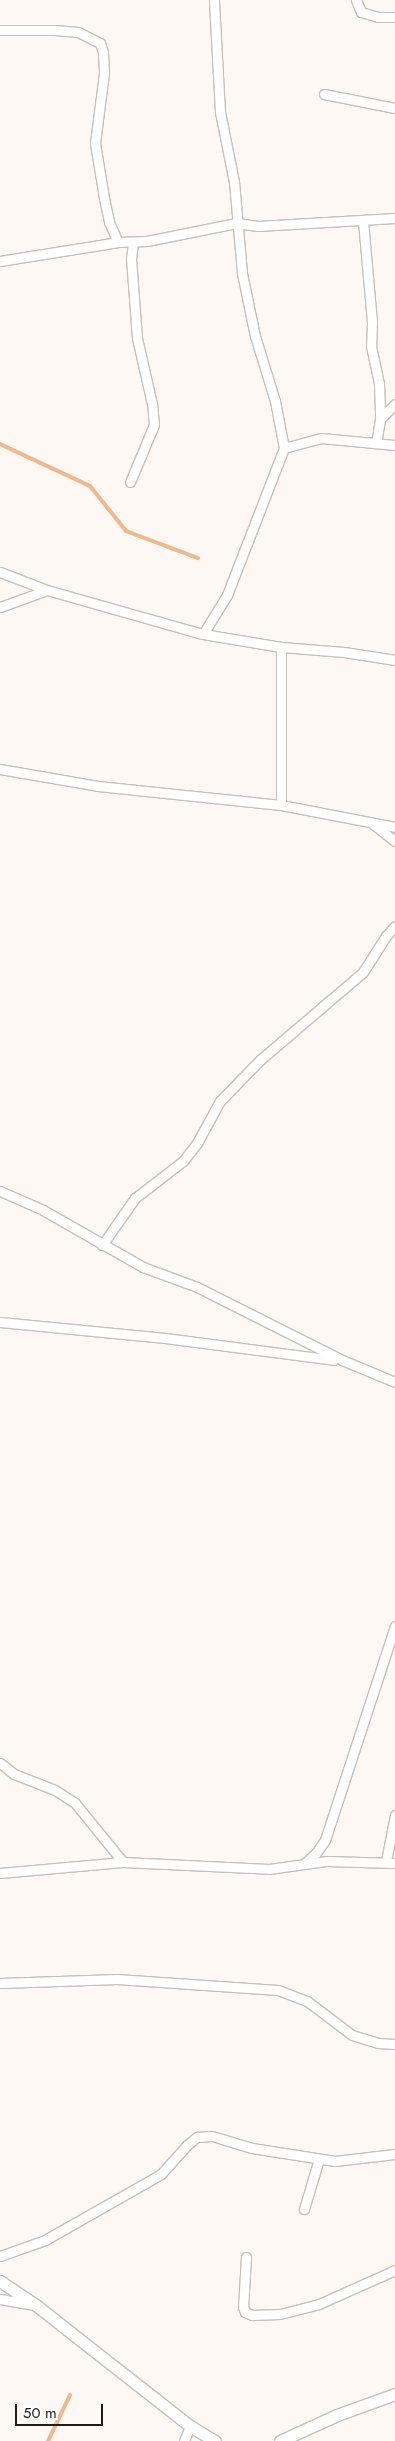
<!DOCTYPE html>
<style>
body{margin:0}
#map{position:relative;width:395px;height:2441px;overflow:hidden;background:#fef8f4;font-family:Jost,sans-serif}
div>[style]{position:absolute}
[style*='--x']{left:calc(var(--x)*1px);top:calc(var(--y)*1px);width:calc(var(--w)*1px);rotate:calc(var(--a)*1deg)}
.stream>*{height:4px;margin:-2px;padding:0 2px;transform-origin:2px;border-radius:2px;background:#eeb98e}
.roads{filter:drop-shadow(1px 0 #c6c1bc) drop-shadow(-1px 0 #c6c1bc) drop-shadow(0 1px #c6c1bc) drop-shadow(0 -1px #c6c1bc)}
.minor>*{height:9px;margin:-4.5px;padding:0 4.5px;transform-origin:4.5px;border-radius:4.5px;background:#fff}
.tertiary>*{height:11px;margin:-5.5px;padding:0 5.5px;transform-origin:5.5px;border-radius:5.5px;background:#fff}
span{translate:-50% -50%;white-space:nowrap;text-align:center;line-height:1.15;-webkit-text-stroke:5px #fff;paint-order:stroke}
.scale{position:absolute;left:15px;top:2404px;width:88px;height:22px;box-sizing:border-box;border:2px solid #1e1c1a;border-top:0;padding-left:6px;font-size:15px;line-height:18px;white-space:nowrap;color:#1e1c1a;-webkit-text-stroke:4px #fff;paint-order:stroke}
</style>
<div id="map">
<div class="stream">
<i style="--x:0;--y:444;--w:99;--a:25"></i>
<i style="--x:90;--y:486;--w:58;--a:51.3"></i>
<i style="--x:126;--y:531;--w:77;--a:20.6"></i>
<i style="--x:48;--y:2441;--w:51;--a:-64.4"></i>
</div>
<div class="roads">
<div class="minor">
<i style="--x:356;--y:0;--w:13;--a:67"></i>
<i style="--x:361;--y:12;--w:18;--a:16"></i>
<i style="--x:378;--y:17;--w:17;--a:0"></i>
<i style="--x:0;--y:30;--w:55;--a:0"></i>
<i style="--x:55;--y:30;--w:23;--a:5"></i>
<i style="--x:78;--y:32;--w:25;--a:27"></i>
<i style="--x:100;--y:43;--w:9;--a:72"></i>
<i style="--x:103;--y:52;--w:21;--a:87"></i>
<i style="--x:104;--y:73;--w:71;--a:97.3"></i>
<i style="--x:95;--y:143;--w:56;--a:80.7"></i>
<i style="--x:104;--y:198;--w:25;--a:78"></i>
<i style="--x:109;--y:222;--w:22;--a:66"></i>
<i style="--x:324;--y:94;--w:72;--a:11.2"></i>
<i style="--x:363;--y:221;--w:101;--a:84.9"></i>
<i style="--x:372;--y:322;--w:24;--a:92"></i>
<i style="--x:371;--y:346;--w:38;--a:78"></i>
<i style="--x:379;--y:383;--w:36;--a:88"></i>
<i style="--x:380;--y:419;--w:24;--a:99"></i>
<i style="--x:0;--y:261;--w:120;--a:-9.1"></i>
<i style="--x:118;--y:242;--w:29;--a:-2"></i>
<i style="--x:147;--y:241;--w:91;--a:-11.4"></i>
<i style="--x:236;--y:223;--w:22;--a:8"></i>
<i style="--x:258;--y:226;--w:137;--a:-3.3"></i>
<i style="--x:380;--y:419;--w:21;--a:-45"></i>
<i style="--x:284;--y:448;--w:38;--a:-15"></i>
<i style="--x:321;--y:438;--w:74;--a:5.4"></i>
<i style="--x:130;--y:482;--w:62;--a:-67.2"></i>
<i style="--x:154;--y:425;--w:21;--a:-95"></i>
<i style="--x:152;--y:404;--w:68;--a:-102.8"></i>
<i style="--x:137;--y:338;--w:79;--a:-94.3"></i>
<i style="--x:131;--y:259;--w:17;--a:-83"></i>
<i style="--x:0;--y:572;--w:50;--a:21"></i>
<i style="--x:47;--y:590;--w:162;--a:15.8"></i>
<i style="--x:203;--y:634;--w:79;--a:9.5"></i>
<i style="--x:281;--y:647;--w:63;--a:4.5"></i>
<i style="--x:344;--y:652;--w:52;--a:8.9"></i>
<i style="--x:0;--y:607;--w:50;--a:-19.9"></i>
<i style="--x:203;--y:634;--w:46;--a:-58.4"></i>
<i style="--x:227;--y:595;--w:158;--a:-68.8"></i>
<i style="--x:284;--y:448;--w:48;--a:-100.8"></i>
<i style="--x:275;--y:401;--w:68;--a:-107.1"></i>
<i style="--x:255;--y:336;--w:64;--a:-101.7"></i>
<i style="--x:242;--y:273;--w:91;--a:-95"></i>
<i style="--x:234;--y:182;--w:71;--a:-101.3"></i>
<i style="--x:220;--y:112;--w:112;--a:-93.1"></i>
<i style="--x:0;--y:769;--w:99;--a:9.8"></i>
<i style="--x:98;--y:786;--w:184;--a:5.9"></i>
<i style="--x:281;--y:805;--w:116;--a:10.9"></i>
<i style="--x:281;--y:805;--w:158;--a:-90"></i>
<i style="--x:373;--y:824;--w:28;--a:38"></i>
<i style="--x:0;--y:1191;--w:47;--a:23.8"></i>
<i style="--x:43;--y:1210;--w:115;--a:29.7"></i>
<i style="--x:143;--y:1267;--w:58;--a:20.3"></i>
<i style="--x:197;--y:1287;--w:162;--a:26.7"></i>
<i style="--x:342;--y:1360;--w:57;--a:22.5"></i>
<i style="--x:102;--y:1245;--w:57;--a:-54.9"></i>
<i style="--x:135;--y:1198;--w:61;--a:-37.6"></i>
<i style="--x:183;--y:1161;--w:23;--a:-52"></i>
<i style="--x:197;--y:1143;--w:48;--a:-61.3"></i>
<i style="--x:220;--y:1101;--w:57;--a:-45.7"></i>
<i style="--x:260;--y:1060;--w:135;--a:-40.5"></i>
<i style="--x:363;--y:972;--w:43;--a:-57.4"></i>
<i style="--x:386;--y:936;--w:13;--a:-48"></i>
<i style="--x:0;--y:1322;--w:166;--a:5.5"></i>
<i style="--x:165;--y:1338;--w:170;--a:7.4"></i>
<i style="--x:0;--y:1763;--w:18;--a:38"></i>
<i style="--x:14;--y:1774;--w:44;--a:21.3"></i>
<i style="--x:55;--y:1790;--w:24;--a:33"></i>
<i style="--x:75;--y:1803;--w:76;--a:50.9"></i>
<i style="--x:386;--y:1861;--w:47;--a:-78.9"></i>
<i style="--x:304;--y:1864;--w:16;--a:-43"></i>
<i style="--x:316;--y:1853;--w:16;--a:-55"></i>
<i style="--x:325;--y:1840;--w:225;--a:-71.9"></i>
<i style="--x:0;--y:1873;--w:123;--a:-5.1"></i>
<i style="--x:123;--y:1862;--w:146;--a:2.7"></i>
<i style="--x:269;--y:1869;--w:59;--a:-7.9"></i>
<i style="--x:327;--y:1861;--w:68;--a:1.7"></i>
<i style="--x:0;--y:1983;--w:117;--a:-2"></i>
<i style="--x:117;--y:1979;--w:161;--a:3.9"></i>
<i style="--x:278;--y:1990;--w:31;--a:21"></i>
<i style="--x:307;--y:2001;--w:56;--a:37.1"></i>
<i style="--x:352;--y:2035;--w:27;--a:17"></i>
<i style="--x:378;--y:2043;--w:17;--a:3"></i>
<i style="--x:304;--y:2209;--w:52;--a:-73.3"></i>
<i style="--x:0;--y:2256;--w:48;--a:-19.6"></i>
<i style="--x:45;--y:2240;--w:133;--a:-29.6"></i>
<i style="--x:161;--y:2174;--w:39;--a:-48"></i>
<i style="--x:187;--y:2145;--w:13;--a:-39"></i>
<i style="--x:197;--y:2137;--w:15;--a:-4"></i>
<i style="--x:212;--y:2136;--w:42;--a:16.7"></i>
<i style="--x:252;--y:2148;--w:84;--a:8.9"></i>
<i style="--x:335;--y:2161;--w:60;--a:-6.7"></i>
<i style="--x:246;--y:2257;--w:50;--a:93.4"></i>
<i style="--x:243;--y:2307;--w:5;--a:68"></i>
<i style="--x:245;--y:2312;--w:8;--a:23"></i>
<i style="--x:252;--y:2315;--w:28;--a:-2"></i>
<i style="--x:280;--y:2314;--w:40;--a:-14.4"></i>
<i style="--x:319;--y:2304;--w:83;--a:-24.1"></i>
<i style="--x:0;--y:2299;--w:35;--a:10"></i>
<i style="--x:184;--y:2441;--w:16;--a:-68"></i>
</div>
<div class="tertiary">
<i style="--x:0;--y:2281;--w:45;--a:34"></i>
<i style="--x:37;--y:2306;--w:194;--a:38.1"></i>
<i style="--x:190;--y:2426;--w:29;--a:31"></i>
<i style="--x:280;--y:2441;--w:63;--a:-24.5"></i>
<i style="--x:337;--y:2415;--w:62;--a:-19.9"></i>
</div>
</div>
<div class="scale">50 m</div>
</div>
